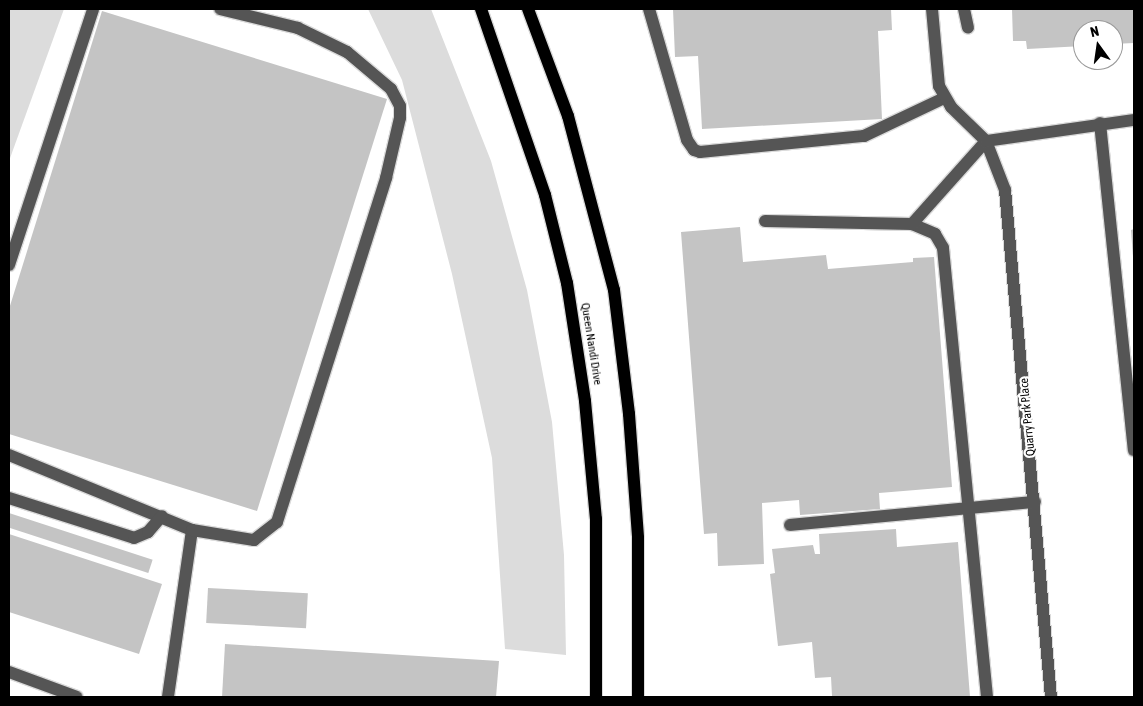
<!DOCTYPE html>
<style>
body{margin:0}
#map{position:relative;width:1143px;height:706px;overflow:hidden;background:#fff;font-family:"Asap Condensed",sans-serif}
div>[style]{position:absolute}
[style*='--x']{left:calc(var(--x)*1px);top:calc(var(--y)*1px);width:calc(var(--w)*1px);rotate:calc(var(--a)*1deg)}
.green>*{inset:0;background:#dcdcdc}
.building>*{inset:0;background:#c4c4c4;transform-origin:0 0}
.roads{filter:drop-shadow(1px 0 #dbdbdb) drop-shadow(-1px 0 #dbdbdb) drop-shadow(0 1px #dbdbdb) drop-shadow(0 -1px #dbdbdb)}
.minor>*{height:12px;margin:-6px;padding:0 6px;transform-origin:6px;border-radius:6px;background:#555}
.major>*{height:12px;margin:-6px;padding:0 6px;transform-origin:6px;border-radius:6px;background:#000}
span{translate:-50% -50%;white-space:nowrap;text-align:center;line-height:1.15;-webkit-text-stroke:4.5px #fff;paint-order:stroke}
.street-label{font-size:12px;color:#000}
.frame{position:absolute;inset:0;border:10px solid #000;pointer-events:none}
.north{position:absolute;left:1073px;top:20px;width:50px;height:50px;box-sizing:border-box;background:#fff;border:1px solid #999;border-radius:50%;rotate:346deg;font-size:14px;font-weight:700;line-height:20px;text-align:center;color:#000}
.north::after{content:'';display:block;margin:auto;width:18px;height:22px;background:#000;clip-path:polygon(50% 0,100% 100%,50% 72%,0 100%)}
</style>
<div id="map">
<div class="green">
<i style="clip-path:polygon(9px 9px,64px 9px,9px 161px)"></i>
<i style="clip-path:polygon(368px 9px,431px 9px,491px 161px,527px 290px,552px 422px,564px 555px,566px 655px,505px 649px,492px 458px,452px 274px,402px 80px)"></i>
</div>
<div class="building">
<i style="clip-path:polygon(673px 9px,891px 9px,892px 30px,878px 31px,882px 119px,702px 129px,698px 56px,675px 57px)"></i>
<i style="clip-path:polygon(1012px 9px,1134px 9px,1134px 43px,1113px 44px,1113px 30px,1083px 30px,1083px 46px,1027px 49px,1026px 41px,1013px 41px)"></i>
<i style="clip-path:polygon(102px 11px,387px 99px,257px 511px,9px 434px,9px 309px)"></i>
<i style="clip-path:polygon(740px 227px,743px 262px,826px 255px,828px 269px,913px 262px,913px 258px,934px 257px,952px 487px,879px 493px,880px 509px,800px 515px,799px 500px,762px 503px,764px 564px,718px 566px,717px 533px,704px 534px,681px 232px)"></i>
<i style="clip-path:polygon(1134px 229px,1134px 257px,1133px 257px,1131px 230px)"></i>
<i style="left:9px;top:513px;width:151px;height:14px;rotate:18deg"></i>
<i style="clip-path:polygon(896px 529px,897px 547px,958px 542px,970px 697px,832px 696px,831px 677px,815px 678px,812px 642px,778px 646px,770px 574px,775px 573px,772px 549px,813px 545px,815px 554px,820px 554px,819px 534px)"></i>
<i style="clip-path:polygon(9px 534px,162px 584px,139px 654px,9px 612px)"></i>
<i style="left:208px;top:588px;width:100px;height:35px;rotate:3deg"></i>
<i style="clip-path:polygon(225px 644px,499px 661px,496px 697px,222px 697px)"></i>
</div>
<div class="roads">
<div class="minor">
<i style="--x:649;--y:9;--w:136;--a:73.8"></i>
<i style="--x:687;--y:140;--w:12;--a:55"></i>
<i style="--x:694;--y:150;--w:6;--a:18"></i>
<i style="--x:700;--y:152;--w:165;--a:-5.6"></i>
<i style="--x:864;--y:136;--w:89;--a:-25.4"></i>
<i style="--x:932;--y:9;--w:77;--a:84.8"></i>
<i style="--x:939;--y:86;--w:24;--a:60"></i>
<i style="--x:951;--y:107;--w:49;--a:44.2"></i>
<i style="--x:986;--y:141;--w:53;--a:68.8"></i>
<i style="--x:1005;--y:190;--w:509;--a:84.82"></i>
<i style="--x:964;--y:9;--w:19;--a:78"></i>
<i style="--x:1100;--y:123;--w:329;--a:84.1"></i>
<i style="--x:765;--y:221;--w:147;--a:1.2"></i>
<i style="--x:912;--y:224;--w:25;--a:23"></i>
<i style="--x:935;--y:234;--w:16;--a:60"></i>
<i style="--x:943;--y:248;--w:451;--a:84.4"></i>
<i style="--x:912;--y:224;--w:111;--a:-48.3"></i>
<i style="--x:986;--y:141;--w:149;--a:-8.1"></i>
<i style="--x:9;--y:265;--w:269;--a:-71.8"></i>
<i style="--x:9;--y:455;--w:198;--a:22.3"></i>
<i style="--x:192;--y:530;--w:169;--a:98.2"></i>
<i style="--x:9;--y:498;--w:131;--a:17.7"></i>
<i style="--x:134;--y:538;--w:15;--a:-23"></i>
<i style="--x:148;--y:532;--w:21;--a:-49"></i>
<i style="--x:790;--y:525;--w:246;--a:-5.4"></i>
<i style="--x:192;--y:530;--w:63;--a:9.2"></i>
<i style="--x:254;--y:540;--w:29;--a:-38"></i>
<i style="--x:277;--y:522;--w:361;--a:-72.4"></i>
<i style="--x:386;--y:178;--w:62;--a:-76.9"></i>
<i style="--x:400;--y:118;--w:12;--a:-90"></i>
<i style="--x:400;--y:106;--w:19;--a:-118"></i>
<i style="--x:391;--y:89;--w:57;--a:-139.9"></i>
<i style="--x:347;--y:52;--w:55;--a:-153.9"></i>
<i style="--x:298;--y:28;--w:80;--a:-166.3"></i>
<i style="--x:9;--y:672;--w:72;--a:20.2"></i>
</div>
<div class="major">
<i style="--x:481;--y:9;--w:197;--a:71"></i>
<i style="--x:545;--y:195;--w:91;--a:76"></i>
<i style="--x:567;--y:283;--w:119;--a:81.3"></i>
<i style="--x:585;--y:401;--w:119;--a:84.7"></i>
<i style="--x:596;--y:519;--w:178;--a:90"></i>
<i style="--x:528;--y:9;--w:114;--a:69.5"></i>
<i style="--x:568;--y:116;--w:180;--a:75.2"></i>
<i style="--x:614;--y:290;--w:125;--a:83.1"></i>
<i style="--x:629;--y:414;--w:124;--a:85.8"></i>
<i style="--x:638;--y:538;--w:159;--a:90"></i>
</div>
</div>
<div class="street-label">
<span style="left:591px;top:344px;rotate:81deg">Queen Nandi Drive</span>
<span style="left:1028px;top:417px;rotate:-95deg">Quarry Park Place</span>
</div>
<div class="frame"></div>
<div class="north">N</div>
</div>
